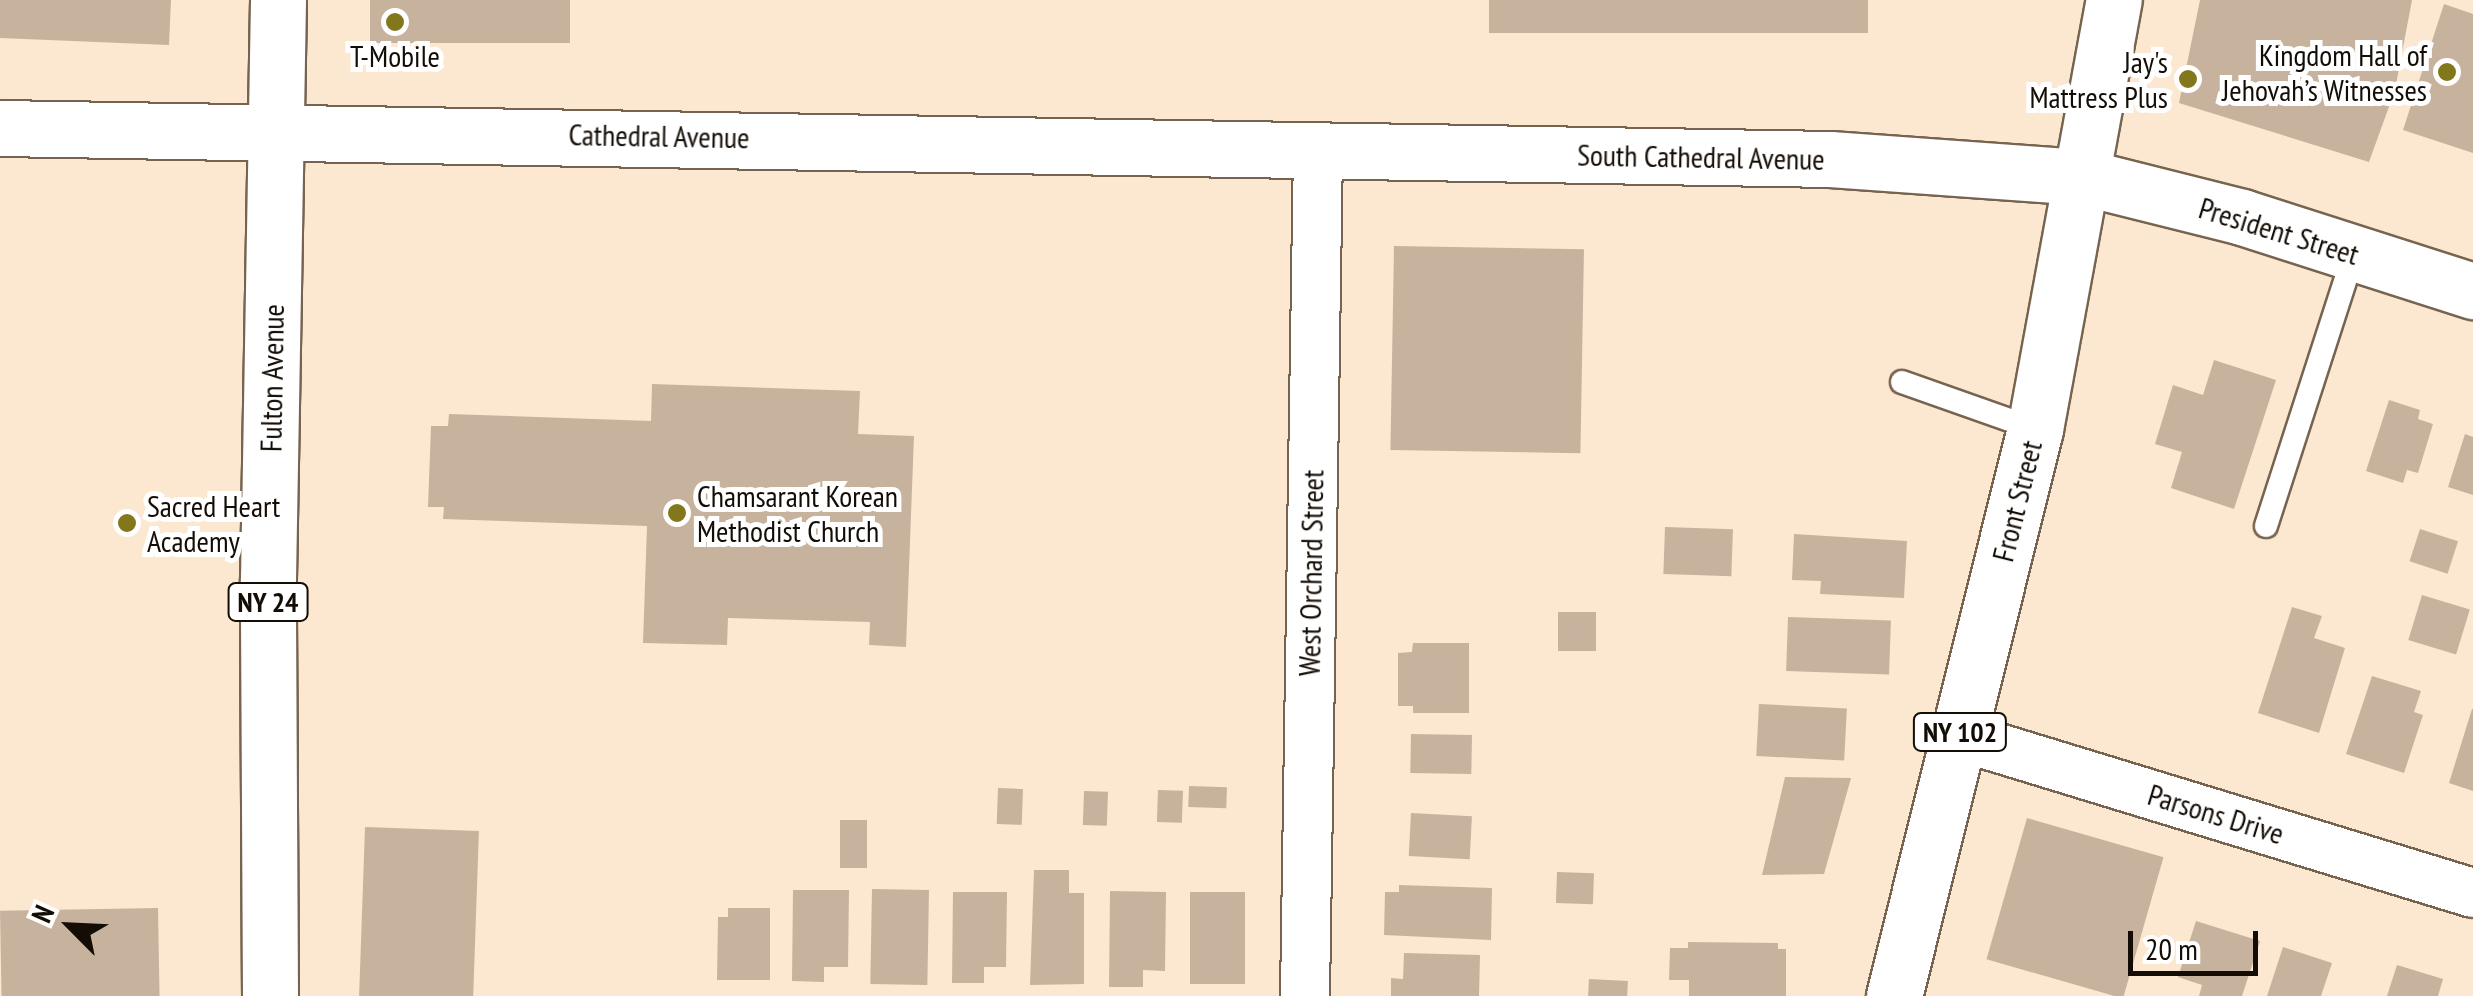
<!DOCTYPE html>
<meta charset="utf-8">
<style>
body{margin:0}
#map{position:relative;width:2473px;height:996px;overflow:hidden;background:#fce7d0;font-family:"PT Sans Narrow",sans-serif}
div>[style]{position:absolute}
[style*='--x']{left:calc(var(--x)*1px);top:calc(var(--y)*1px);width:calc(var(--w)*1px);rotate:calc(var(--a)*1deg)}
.building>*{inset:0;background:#c7b39d;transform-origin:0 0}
.roads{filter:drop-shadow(2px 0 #766450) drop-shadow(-2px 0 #766450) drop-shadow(0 2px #766450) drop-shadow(0 -2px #766450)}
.service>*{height:22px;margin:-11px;padding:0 11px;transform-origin:11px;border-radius:11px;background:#fff}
.minor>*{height:48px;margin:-24px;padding:0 24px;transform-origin:24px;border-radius:24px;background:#fff}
.tertiary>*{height:55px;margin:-27.5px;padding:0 27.5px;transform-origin:27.5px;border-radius:27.5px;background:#fff}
.primary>*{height:55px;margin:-27.5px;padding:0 27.5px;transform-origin:27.5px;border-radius:27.5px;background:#fff}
.dots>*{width:28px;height:28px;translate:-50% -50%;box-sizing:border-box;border:5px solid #fff;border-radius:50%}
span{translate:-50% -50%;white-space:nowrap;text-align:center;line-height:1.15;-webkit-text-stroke:10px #fff;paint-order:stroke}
.shield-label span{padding:2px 8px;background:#fff;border:2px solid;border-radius:8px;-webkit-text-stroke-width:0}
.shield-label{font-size:28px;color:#140d06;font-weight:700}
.poi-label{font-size:30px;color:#140d06}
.right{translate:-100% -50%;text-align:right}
.left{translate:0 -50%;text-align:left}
.street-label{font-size:30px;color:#140d06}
.north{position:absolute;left:20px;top:876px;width:100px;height:100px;-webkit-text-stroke:8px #fff;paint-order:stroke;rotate:294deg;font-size:28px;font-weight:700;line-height:40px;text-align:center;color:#140d06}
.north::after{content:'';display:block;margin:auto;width:35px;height:45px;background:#140d06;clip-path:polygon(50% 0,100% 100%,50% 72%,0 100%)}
.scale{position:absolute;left:2128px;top:931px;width:130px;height:45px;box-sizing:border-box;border:5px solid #140d06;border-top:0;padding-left:12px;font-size:30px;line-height:35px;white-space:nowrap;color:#140d06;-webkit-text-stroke:8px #fff;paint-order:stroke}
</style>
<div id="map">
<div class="building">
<i style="clip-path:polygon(0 0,171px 0,169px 45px,0 38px)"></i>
<i style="left:370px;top:0;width:200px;height:43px"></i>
<i style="left:1489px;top:0;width:379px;height:33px"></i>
<i style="clip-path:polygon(2200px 0,2412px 0,2395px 90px,2369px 162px,2179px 103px)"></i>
<i style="clip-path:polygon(2444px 4px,2473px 14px,2473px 153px,2403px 130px)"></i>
<i style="left:1394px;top:246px;width:190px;height:204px;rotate:1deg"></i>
<i style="clip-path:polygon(2214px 360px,2276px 380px,2234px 509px,2171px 488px,2182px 452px,2155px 444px,2173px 385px,2203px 395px)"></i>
<i style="clip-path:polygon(652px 384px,860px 391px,858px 434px,914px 436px,906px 647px,869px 645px,870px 622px,728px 618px,727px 645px,643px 643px,647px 526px,443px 519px,444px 507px,428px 507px,431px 426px,448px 426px,449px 414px,651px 421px)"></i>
<i style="clip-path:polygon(2389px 400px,2420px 410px,2418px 419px,2433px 424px,2418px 473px,2407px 470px,2403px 483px,2366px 471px)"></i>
<i style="clip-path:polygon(2465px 434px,2473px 437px,2473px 495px,2448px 487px)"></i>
<i style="left:1665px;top:527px;width:68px;height:47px;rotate:2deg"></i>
<i style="left:2420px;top:529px;width:40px;height:34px;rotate:18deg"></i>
<i style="clip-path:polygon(1794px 534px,1907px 541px,1904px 598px,1820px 594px,1821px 581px,1792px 580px)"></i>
<i style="left:2422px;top:595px;width:50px;height:47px;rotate:17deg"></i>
<i style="clip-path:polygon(2292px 607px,2322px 616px,2314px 638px,2345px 648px,2319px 733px,2258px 713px)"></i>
<i style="left:1558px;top:612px;width:38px;height:39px"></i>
<i style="left:1788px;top:617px;width:103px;height:54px;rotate:2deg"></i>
<i style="clip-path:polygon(1413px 643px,1469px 643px,1469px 713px,1413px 713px,1413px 706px,1398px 706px,1398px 653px,1412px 652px)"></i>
<i style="clip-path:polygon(2372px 676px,2421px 691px,2414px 712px,2423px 715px,2404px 773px,2346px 754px)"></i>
<i style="left:1759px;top:704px;width:88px;height:52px;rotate:3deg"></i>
<i style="clip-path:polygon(2472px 709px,2473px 709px,2473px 791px,2449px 783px)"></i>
<i style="left:1411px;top:734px;width:61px;height:39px;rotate:1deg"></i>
<i style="clip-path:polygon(1785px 777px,1851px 778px,1824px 874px,1762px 875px)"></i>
<i style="left:1189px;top:786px;width:38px;height:21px;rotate:2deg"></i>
<i style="left:998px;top:788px;width:25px;height:36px;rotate:2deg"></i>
<i style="left:1158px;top:790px;width:25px;height:32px;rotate:2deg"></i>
<i style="left:1084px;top:791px;width:24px;height:34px;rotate:2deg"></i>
<i style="left:1411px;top:813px;width:61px;height:43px;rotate:3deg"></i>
<i style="left:2027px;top:818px;width:142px;height:147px;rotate:16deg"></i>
<i style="left:840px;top:820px;width:27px;height:48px"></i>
<i style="left:365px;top:827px;width:114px;height:169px;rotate:2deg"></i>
<i style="clip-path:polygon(1034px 870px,1069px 870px,1069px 893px,1084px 893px,1084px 984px,1030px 985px)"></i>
<i style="left:1557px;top:872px;width:37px;height:31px;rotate:2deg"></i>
<i style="clip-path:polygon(1399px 885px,1492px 888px,1491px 940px,1384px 935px,1385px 892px,1399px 892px)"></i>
<i style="left:872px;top:889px;width:57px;height:95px;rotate:1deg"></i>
<i style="clip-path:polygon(793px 890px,849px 890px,848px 967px,824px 967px,824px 982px,792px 981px)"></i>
<i style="clip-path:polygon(1110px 891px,1166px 892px,1165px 971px,1143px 970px,1143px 987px,1109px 987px)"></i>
<i style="clip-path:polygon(953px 892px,1007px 892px,1006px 967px,984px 967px,984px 983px,952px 983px)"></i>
<i style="left:1190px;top:892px;width:55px;height:92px"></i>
<i style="left:158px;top:908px;width:88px;height:158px;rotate:89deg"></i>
<i style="clip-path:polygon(728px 908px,770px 908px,770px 980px,717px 980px,718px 917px,728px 917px)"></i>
<i style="clip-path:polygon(2196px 921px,2260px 941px,2242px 996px,2199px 996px,2202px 985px,2178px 977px)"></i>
<i style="clip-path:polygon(1688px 942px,1778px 943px,1778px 949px,1786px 949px,1786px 996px,1689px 996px,1689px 980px,1669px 980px,1670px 948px,1688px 948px)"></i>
<i style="clip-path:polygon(2283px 947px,2332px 963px,2321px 996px,2267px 996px)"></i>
<i style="clip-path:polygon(1404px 953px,1480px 955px,1479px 996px,1391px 996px,1391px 978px,1403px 979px)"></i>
<i style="clip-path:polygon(2397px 965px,2443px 979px,2438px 996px,2387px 996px)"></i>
<i style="left:1589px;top:979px;width:39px;height:17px;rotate:3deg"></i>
</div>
<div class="roads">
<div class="service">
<i style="--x:1902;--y:382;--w:141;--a:19.5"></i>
<i style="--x:2266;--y:526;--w:287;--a:-72.1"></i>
</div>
<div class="minor">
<i style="--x:1959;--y:736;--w:537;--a:16.99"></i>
<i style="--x:1305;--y:996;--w:846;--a:-89.12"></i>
</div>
<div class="tertiary">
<i style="--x:0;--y:128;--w:1830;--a:0.97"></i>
<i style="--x:1830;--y:159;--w:254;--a:4.1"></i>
<i style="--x:2083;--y:177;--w:164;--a:14.1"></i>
<i style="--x:2242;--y:217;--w:243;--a:17.8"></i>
</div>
<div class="primary">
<i style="--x:270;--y:996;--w:417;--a:-90.3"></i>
<i style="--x:268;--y:579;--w:579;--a:-89.01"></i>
<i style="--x:1894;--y:996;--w:584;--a:-76.04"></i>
<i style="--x:2035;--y:429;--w:436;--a:-79.6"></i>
</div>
</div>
<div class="dots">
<i style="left:395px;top:22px;background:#83771b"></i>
<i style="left:2447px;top:72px;background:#83771b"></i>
<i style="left:2188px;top:79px;background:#83771b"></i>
<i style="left:677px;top:513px;background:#83771b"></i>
<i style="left:127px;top:523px;background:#83771b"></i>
</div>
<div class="shield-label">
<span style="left:268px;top:602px">NY 24</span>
<span style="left:1960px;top:732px">NY 102</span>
</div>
<div class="poi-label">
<span class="right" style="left:2427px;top:72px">Kingdom Hall of<br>Jehovah’s Witnesses</span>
<span style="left:395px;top:56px">T-Mobile</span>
<span class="right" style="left:2168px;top:79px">Jay's<br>Mattress Plus</span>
<span class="left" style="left:697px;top:513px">Chamsarant Korean<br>Methodist Church</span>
<span class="left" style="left:147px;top:523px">Sacred Heart<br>Academy</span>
</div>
<div class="street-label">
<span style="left:659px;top:136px;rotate:1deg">Cathedral Avenue</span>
<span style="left:1701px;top:157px;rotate:1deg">South Cathedral Avenue</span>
<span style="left:2279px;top:231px;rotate:17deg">President Street</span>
<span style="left:272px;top:378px;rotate:-89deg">Fulton Avenue</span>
<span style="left:2017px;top:501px;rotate:-76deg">Front Street</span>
<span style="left:1311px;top:573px;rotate:-89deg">West Orchard Street</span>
<span style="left:2216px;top:814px;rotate:17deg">Parsons Drive</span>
</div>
<div class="north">N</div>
<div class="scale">20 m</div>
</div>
